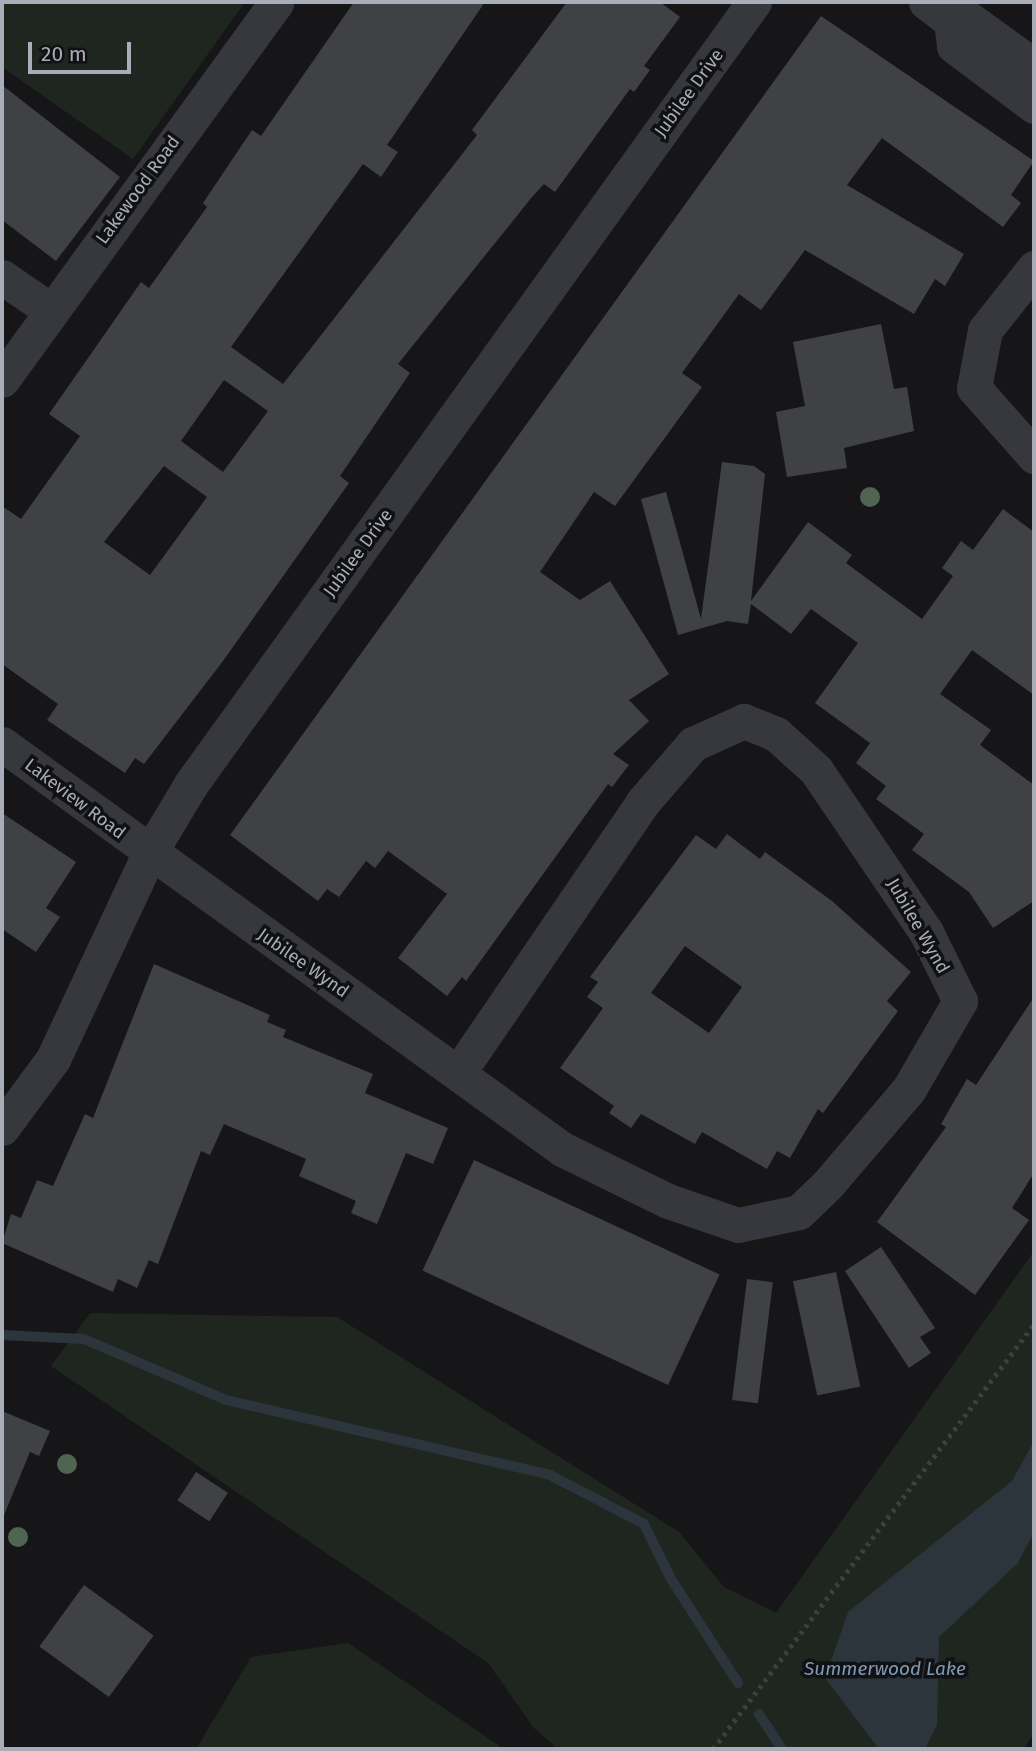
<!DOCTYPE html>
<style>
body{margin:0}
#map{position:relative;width:1036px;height:1751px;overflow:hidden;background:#161618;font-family:"Fira Sans",sans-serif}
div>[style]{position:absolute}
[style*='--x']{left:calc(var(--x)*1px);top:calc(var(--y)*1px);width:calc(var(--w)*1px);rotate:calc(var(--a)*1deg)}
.green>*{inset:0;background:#1e261f}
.water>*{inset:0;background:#2c353c}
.stream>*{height:10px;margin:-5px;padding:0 5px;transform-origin:5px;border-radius:5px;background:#2c353c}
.building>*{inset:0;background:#404145;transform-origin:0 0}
.path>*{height:4.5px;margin-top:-2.25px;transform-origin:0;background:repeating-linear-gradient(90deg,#3d3f44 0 3.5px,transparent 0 8.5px)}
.street>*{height:35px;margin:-17.5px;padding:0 17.5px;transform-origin:17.5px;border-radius:17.5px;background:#37383d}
.trees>*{width:20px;height:20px;margin:-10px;border-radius:50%;background:#506452}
span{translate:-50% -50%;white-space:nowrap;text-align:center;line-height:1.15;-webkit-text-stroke:7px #111113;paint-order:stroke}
.street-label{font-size:18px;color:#a8adb8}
.water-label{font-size:19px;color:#7f9bb3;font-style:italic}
.frame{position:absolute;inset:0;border:4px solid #a8adb8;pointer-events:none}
.scale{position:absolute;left:28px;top:42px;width:103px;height:32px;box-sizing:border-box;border:4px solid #a8adb8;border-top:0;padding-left:9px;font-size:21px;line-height:24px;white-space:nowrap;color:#a8adb8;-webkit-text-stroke:5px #111113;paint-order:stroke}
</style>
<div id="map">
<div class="green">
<i style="clip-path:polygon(2px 2px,245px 2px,133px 159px,2px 67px)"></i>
<i style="clip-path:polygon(1034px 1251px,1034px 1733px,1024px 1749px,558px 1749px,534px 1728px,488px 1663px,51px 1366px,90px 1313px,337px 1317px,679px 1532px,724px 1587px,776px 1613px)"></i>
<i style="clip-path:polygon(348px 1643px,504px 1749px,196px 1749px,251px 1657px)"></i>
</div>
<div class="water">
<i style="clip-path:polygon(1034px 1441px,1034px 1532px,1018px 1563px,939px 1637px,937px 1725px,925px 1749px,879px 1749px,825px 1678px,848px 1612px,1012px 1481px)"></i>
</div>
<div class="stream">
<i style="--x:2;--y:1335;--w:82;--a:2.8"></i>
<i style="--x:84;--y:1339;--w:155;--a:23.2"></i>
<i style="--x:226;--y:1400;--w:333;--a:13"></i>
<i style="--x:550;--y:1475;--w:106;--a:27.5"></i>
<i style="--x:644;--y:1524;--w:61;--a:63.9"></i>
<i style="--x:671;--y:1579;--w:124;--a:57.2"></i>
<i style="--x:759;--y:1714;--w:42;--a:56.7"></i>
</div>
<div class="building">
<i style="clip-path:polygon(evenodd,354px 2px,485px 2px,387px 145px,398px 152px,381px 177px,363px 164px,231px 347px,283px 384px,477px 135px,472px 130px,567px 2px,660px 2px,680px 17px,644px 66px,650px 70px,634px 92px,630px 89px,555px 192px,544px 184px,532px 197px,398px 364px,410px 373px,340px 476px,349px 483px,223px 661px,144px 764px,135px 758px,125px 773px,47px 720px,58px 704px,2px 664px,2px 506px,21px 519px,80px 436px,49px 414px,141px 282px,149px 288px,207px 207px,203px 203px,252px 130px,261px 136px,354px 2px,224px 380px,268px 411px,223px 472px,181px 441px,224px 380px,354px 2px,164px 466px,207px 497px,150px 575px,104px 542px,164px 466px)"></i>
<i style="clip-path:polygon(821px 16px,1034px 161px,1011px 195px,1021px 203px,1003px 227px,882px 138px,847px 185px,964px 254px,945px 286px,935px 279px,914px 314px,805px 250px,761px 310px,739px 294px,682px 373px,702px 387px,615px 506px,594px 492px,540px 572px,580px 600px,610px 581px,669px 674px,629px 700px,649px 721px,613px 754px,629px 765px,612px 787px,608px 784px,466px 981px,462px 977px,447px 996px,398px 958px,447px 894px,388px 851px,375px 868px,366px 861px,339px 897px,327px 889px,318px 901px,230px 835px)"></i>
<i style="clip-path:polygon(2px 85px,120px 177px,56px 261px,2px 220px)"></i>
<i style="clip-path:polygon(881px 324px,894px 389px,907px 387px,914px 431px,844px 448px,847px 468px,787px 477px,776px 412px,805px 406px,793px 342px)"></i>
<i style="clip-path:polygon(722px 462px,754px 466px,765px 474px,751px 601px,808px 522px,852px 555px,846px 563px,922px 619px,953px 576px,942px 568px,961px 541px,973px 550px,1003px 509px,1034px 532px,1034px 695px,972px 650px,940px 694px,991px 730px,980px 745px,1034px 785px,1034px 901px,993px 928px,969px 892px,912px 850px,924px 834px,876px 799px,886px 786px,856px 763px,870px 743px,815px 703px,858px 643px,811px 609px,791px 634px,751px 604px,748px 624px,727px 621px,678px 635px,641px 499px,666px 492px,701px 619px)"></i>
<i style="clip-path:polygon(2px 813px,76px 862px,46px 908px,60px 917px,36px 952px,2px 929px)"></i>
<i style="clip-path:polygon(evenodd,727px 834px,760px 859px,765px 852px,832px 901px,911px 972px,887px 1001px,898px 1011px,823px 1113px,818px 1109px,790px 1158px,777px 1151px,767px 1169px,702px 1132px,695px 1144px,641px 1114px,631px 1128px,609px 1113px,614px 1106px,560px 1068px,603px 1008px,587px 997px,598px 982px,590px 977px,696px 835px,716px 849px,727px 834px,685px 946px,742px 987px,709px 1033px,651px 993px,685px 946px)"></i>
<i style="clip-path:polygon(154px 964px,270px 1015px,267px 1022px,286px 1030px,283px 1037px,373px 1074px,365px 1093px,448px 1128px,433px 1164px,406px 1153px,377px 1224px,351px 1213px,356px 1201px,299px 1176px,306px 1159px,224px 1124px,210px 1155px,201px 1151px,158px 1264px,149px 1260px,137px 1288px,118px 1279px,113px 1292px,2px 1243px,11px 1214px,21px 1218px,37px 1180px,53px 1186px,85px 1114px,93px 1118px)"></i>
<i style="clip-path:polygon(1034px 997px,1034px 1173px,1012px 1208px,1029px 1220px,975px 1295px,877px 1222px,946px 1127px,941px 1124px,967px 1079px,976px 1085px)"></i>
<i style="left:474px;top:1160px;width:271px;height:122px;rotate:25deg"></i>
<i style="clip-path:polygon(881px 1247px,935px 1328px,920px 1337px,931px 1353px,909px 1368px,845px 1271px)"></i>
<i style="left:836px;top:1272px;width:117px;height:44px;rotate:78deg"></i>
<i style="left:747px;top:1279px;width:26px;height:122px;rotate:7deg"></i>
<i style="clip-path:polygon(2px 1411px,50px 1431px,39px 1456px,30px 1452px,2px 1520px)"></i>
<i style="left:196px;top:1472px;width:38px;height:34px;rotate:33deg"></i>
<i style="left:84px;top:1585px;width:86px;height:76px;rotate:36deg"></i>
</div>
<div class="path">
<i style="--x:713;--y:1749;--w:533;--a:-52.94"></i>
</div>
<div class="street">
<i style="--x:926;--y:2;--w:31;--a:37"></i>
<i style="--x:951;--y:21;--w:25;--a:83"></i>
<i style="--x:954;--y:46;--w:100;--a:36.9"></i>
<i style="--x:951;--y:21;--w:18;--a:-6"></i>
<i style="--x:969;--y:19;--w:80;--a:35.9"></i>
<i style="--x:1034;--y:268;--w:79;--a:128.3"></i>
<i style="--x:985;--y:330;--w:59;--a:100.7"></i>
<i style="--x:974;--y:388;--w:91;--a:48.6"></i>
<i style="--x:2;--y:277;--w:58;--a:34.5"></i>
<i style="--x:2;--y:380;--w:467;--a:-54"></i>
<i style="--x:2;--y:744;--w:691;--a:35.87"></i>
<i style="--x:562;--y:1149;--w:118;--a:26.1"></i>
<i style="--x:668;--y:1201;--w:74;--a:18.9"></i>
<i style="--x:738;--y:1225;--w:62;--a:-12"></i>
<i style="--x:799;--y:1212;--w:40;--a:-44"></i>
<i style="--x:828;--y:1184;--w:125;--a:-49.5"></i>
<i style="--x:909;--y:1089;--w:102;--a:-59.9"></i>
<i style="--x:960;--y:1001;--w:77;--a:-116.2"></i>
<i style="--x:926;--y:932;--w:196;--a:-124.2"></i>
<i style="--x:816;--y:770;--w:54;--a:-138"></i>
<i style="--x:776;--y:734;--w:35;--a:-158"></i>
<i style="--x:744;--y:721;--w:56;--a:155.7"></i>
<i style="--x:693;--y:744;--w:77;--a:130.8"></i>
<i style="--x:643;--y:802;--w:328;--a:124.3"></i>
<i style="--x:2;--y:1128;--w:86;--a:-53.5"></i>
<i style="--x:53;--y:1059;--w:226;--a:-64.9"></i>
<i style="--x:149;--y:854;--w:82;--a:-59"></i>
<i style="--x:191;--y:784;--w:964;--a:-54.25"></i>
</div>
<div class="trees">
<i style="left:870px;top:497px"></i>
<i style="left:67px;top:1464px"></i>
<i style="left:18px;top:1537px"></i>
</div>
<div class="street-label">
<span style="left:689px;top:93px;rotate:-54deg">Jubilee Drive</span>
<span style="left:138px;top:190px;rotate:-54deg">Lakewood Road</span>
<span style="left:358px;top:553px;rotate:-54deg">Jubilee Drive</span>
<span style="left:75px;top:799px;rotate:37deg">Lakeview Road</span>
<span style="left:918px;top:926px;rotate:60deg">Jubilee Wynd</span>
<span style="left:303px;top:963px;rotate:35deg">Jubilee Wynd</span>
</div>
<div class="water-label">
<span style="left:885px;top:1669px">Summerwood Lake</span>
</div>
<div class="frame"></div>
<div class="scale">20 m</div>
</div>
